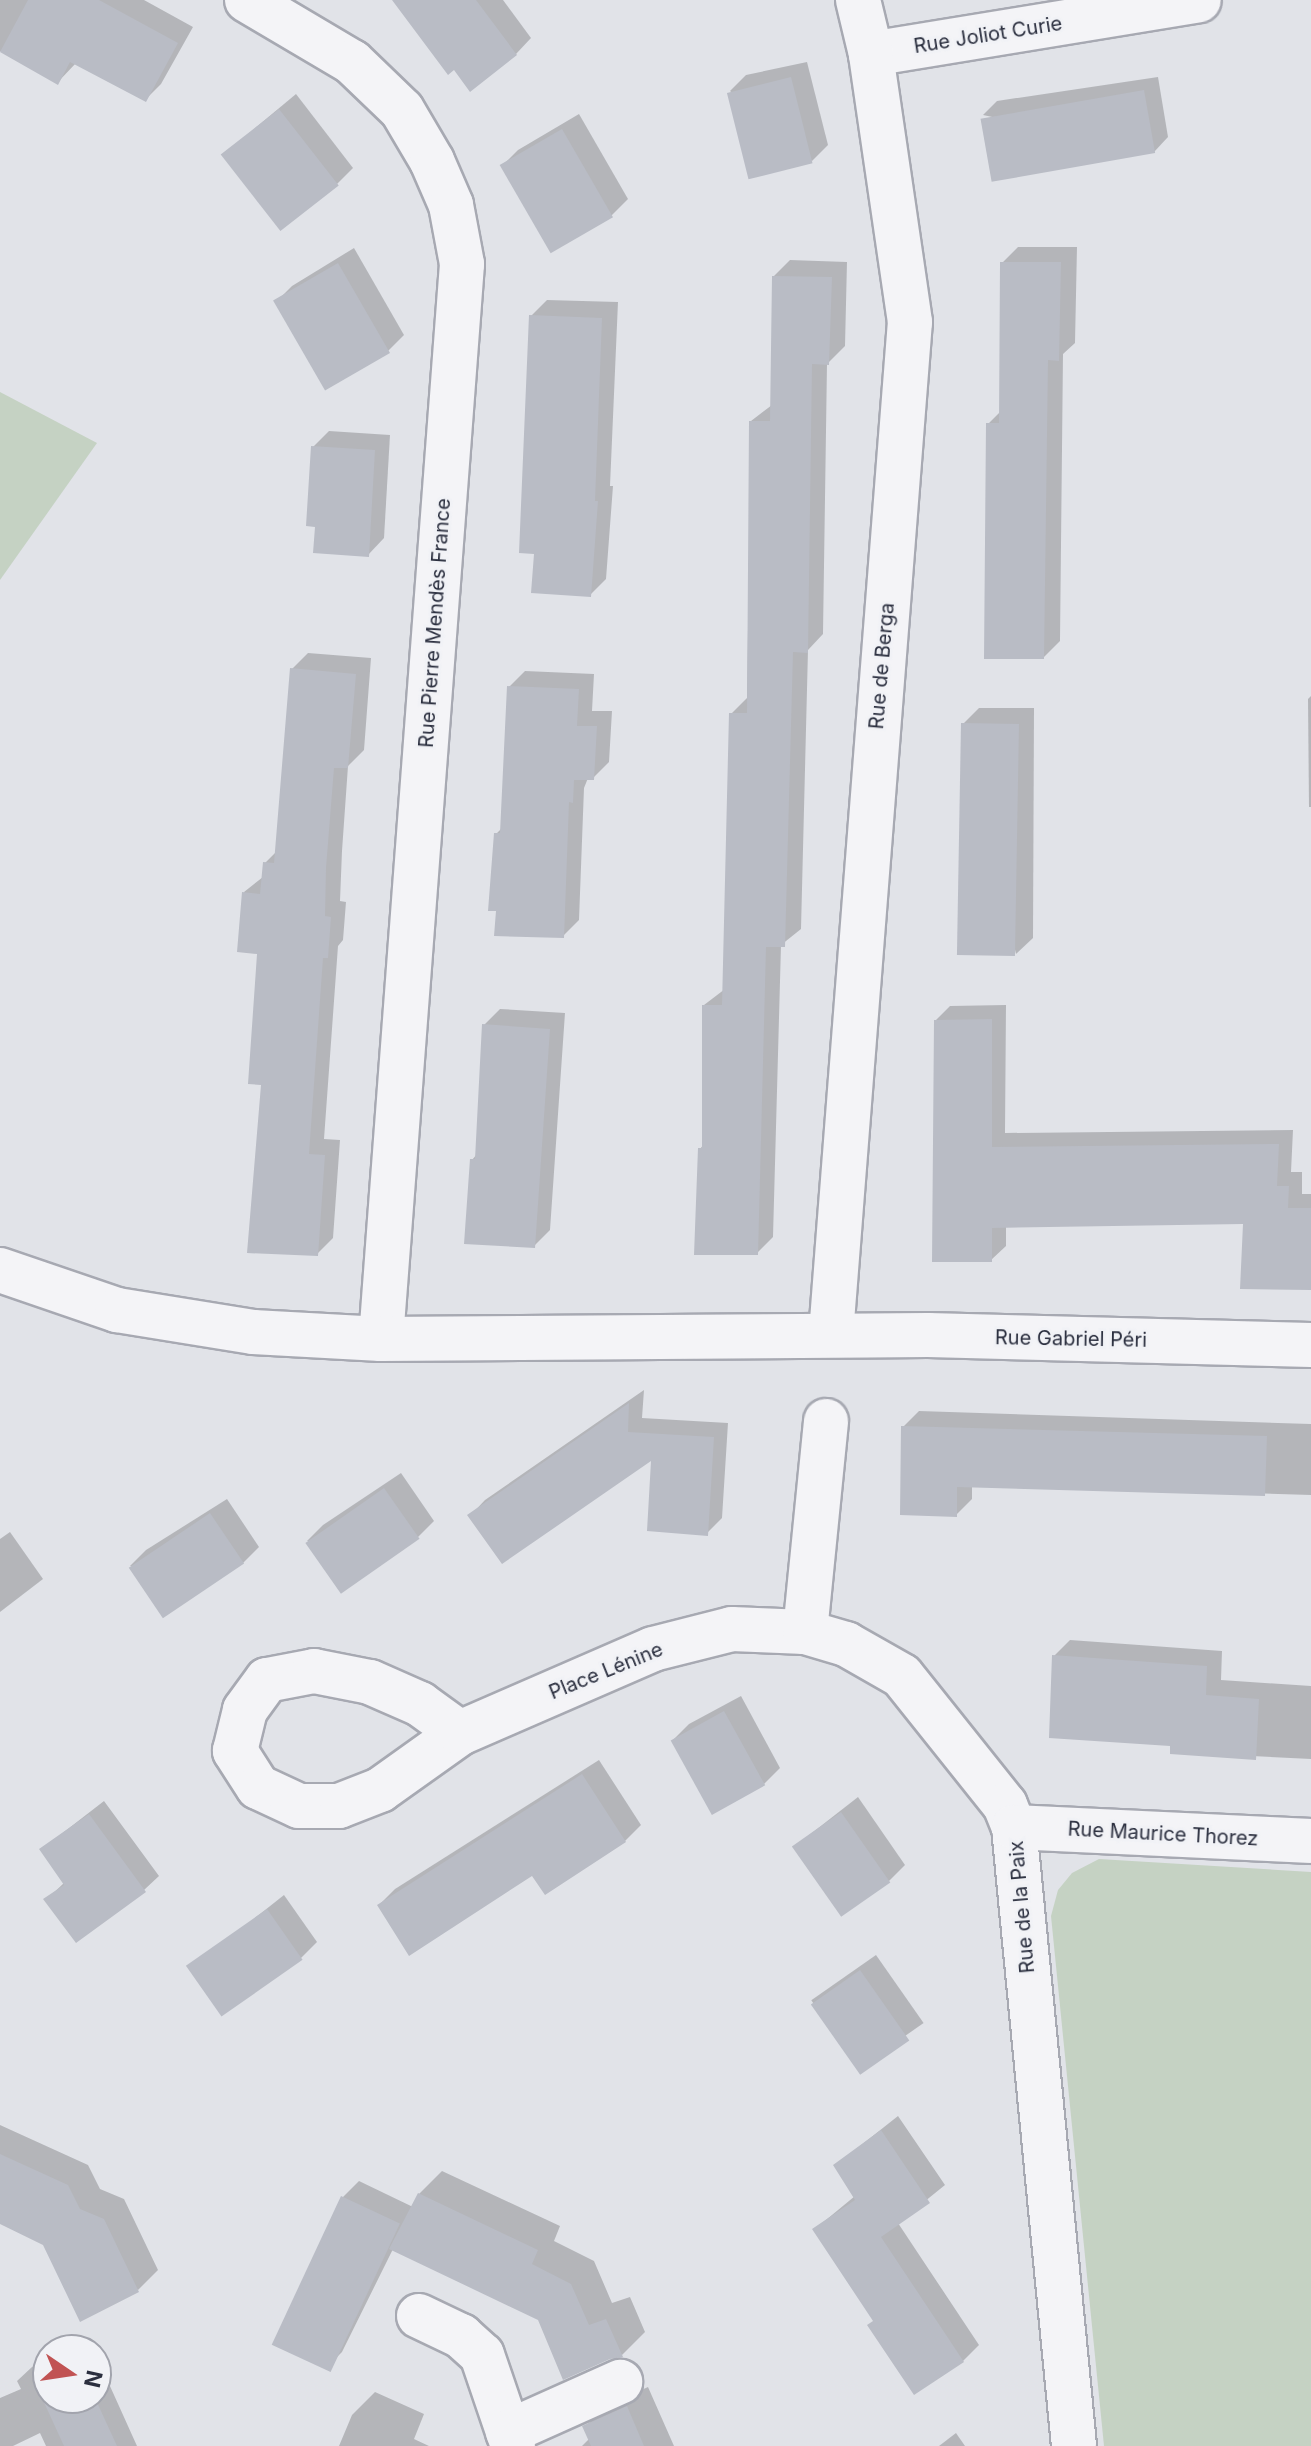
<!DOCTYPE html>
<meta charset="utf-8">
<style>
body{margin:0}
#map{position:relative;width:1311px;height:2446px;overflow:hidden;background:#e1e3e8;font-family:Inter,sans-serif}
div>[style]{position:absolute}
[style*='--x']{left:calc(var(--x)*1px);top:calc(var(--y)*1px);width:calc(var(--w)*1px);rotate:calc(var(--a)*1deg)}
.green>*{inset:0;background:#c5d2c3}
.shadow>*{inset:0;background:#0003;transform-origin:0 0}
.building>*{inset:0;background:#b9bcc5;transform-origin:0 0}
.roads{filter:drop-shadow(2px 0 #a7a9b2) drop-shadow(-2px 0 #a7a9b2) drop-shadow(0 2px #a7a9b2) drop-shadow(0 -2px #a7a9b2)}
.minor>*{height:44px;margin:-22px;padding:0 22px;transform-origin:22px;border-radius:22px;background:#f4f4f7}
span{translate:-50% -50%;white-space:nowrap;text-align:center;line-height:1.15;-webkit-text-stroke:6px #f1f2f6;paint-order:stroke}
.street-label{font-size:20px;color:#2b2f3f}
.north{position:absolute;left:32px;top:2334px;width:80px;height:80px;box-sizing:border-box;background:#f1f2f6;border:2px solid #a2a4ad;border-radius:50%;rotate:103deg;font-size:22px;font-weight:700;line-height:32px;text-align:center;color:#2b2f3f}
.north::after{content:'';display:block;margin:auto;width:28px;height:36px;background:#c15353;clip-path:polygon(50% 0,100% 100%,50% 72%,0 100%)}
</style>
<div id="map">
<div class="green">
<i style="clip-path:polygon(0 392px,97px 443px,0 580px)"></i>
<i style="clip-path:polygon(1099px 1859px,1311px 1872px,1311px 2446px,1104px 2446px,1051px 1916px,1058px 1890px,1072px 1873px)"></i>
</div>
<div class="shadow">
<i style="clip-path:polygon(0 0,144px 0,193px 27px,161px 84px,145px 100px,76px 63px,58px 82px,0 51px)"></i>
<i style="clip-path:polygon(413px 0,503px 0,531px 38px,516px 54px,454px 68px)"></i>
<i style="clip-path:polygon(807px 62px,828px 145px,812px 161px,730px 91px,746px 75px)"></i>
<i style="clip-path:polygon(1158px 77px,1168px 137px,1154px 152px,983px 115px,997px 101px)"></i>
<i style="clip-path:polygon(296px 94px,353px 168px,337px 184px,223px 155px)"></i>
<i style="clip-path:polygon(579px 114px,628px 199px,612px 215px,550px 250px,502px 166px,518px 150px)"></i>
<i style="clip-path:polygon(1018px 247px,1077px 247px,1075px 343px,1063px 354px,1060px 641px,1044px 657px,988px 424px,1001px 411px,1002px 263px)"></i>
<i style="clip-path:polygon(354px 248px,404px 335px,388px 351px,276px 302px,292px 286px)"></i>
<i style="clip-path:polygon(790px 260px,847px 262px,845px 346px,827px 364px,823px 634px,808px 650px,801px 929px,781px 945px,773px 1237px,757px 1253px,700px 1149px,704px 1144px,704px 1005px,725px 989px,731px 714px,747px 698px,751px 421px,772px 405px,774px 276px)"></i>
<i style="clip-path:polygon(547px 300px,618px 302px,610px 486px,613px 486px,606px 579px,590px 595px,536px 553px,531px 316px)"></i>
<i style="clip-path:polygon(329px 431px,390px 435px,384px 538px,368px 555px,313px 447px)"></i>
<i style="clip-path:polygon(308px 653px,371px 658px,364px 750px,348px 766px,342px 851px,340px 901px,346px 902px,343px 940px,338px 946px,324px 1139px,340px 1140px,333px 1238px,317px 1254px,263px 1083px,260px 952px,244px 892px,263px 877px,265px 863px,277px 851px,292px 669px)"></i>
<i style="clip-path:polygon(525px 671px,594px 674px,592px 711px,612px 711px,609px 762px,593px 778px,588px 778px,584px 788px,579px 920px,563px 936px,496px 834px,502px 828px,509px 687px)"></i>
<i style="clip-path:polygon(1311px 696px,1311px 807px,1309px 807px,1308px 699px)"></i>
<i style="clip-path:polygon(979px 708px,1034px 708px,1033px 938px,1016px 954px,963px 724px)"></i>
<i style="clip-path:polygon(1006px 1005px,1005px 1133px,1293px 1130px,1291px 1172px,1302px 1172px,1302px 1194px,1311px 1194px,1311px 1290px,1245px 1222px,1006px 1226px,1006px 1246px,991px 1260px,936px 1020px,950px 1006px)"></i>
<i style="clip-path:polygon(500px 1009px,565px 1013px,550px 1230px,534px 1246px,472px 1160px,477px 1154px,484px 1025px)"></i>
<i style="clip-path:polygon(644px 1390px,642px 1418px,728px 1423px,722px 1518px,707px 1533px,654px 1457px,470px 1516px,485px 1500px)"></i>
<i style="clip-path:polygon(919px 1411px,1311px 1424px,1311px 1495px,972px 1485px,972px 1499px,956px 1515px,903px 1427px)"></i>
<i style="clip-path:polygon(401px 1473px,434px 1521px,418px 1537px,307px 1541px,323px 1525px)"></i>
<i style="clip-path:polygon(227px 1499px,259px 1547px,243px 1563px,130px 1566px,146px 1550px)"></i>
<i style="clip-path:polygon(10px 1532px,43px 1579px,0 1612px,0 1539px)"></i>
<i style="clip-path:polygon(1070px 1640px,1222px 1651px,1221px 1680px,1311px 1686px,1311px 1759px,1172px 1752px,1172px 1744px,1054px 1656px)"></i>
<i style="clip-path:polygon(741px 1696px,780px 1768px,764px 1784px,712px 1812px,673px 1740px,689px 1724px)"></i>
<i style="clip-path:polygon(599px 1760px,641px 1825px,625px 1841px,532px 1873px,379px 1905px,395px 1889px)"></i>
<i style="clip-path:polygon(858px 1797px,905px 1865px,889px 1881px,841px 1913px,794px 1847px)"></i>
<i style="clip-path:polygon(104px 1801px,159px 1876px,144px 1890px,46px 1900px,65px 1882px,42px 1849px)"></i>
<i style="clip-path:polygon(284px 1895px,317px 1942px,301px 1958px,191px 1969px)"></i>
<i style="left:876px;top:1955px;width:83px;height:79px;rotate:55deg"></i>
<i style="clip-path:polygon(898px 2116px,945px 2185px,898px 2223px,979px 2345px,963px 2361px,875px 2320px,815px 2229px,855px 2196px,836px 2165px)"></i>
<i style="clip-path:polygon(0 2125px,88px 2165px,100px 2189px,124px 2199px,158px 2270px,138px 2290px,0 2223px)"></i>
<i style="clip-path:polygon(442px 2171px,560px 2226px,554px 2241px,594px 2261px,612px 2303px,630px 2297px,645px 2332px,622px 2355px,393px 2249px,342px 2352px,326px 2368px,343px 2197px,359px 2181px,413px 2207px,419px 2194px)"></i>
<i style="clip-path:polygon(89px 2340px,94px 2350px,67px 2350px)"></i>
<i style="clip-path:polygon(96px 2355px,137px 2446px,46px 2446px,40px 2433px,13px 2446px,0 2446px,0 2398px,21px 2389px,17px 2381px,32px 2367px,48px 2359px,48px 2398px,96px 2398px)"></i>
<i style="clip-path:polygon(648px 2387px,674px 2446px,582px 2446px,590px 2438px,585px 2427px,606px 2406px)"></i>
<i style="clip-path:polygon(375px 2392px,424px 2414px,414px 2439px,429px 2446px,339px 2446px,352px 2415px)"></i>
<i style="clip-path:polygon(956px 2433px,965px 2446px,939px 2446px)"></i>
</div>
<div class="building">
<i style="clip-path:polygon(28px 0,99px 0,178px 43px,146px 102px,70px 62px,58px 85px,0 52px)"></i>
<i style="clip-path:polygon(392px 0,476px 0,517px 55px,470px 92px,454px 70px,448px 75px)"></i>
<i style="left:791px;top:77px;width:89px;height:66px;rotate:76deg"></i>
<i style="left:1144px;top:90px;width:64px;height:166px;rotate:80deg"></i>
<i style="left:279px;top:109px;width:97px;height:74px;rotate:52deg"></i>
<i style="left:562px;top:129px;width:102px;height:72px;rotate:60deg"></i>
<i style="clip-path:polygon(1000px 262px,1061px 262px,1059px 361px,1048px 360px,1044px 659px,984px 659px,986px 423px,999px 423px)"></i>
<i style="left:338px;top:263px;width:104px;height:75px;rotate:60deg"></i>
<i style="clip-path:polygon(772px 276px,832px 277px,829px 365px,812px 364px,808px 653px,793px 652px,785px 947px,766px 947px,758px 1255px,694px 1255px,698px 1148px,702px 1148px,702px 1005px,722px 1005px,729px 713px,747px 713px,749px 421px,770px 421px)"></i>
<i style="clip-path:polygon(529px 315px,602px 318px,595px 501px,598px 501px,591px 597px,531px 593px,534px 554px,519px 553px)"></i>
<i style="clip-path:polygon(311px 446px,375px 450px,369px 557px,313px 553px,315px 527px,306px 526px)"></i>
<i style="clip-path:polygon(290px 668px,356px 674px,348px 768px,334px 768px,326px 868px,325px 916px,331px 917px,328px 958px,323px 958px,309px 1154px,325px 1155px,318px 1256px,247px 1253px,261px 1085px,248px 1084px,257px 954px,237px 952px,242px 892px,260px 894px,263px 862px,274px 863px)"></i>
<i style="clip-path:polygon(507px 686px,579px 689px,577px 726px,597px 726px,594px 780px,574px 780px,573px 803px,569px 802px,564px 938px,494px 936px,496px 911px,488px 911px,494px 833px,500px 833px)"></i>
<i style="left:961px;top:723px;width:58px;height:232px;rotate:1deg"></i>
<i style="clip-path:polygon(992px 1019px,992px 1147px,1279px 1144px,1277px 1186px,1289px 1186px,1288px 1208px,1311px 1208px,1311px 1290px,1240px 1289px,1243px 1224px,992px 1228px,992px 1262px,932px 1262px,934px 1020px)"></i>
<i style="clip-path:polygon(482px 1024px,550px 1029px,535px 1248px,464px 1244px,470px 1159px,475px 1159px)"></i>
<i style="clip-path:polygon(629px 1403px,628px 1432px,714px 1437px,708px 1536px,647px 1531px,651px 1461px,502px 1564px,467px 1515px)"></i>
<i style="clip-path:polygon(901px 1426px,1267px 1436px,1265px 1496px,957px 1487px,957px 1517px,900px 1515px)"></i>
<i style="left:384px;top:1488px;width:62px;height:96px;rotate:55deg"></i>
<i style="left:210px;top:1513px;width:61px;height:98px;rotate:56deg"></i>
<i style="clip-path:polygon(1052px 1655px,1207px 1666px,1206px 1695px,1259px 1699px,1256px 1760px,1170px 1754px,1170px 1746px,1049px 1738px)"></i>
<i style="left:724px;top:1711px;width:85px;height:61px;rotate:61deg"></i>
<i style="clip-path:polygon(582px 1774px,626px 1842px,545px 1895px,532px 1876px,409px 1956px,377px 1905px)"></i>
<i style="left:841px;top:1812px;width:86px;height:60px;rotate:55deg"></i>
<i style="clip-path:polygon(89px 1814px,146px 1892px,76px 1943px,43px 1899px,64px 1885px,39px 1849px)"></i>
<i style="left:267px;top:1909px;width:62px;height:99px;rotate:55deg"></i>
<i style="left:860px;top:1970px;width:86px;height:60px;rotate:55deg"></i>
<i style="clip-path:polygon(881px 2130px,930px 2203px,881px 2237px,964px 2362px,914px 2395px,867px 2325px,873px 2321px,812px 2229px,855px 2200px,833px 2165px)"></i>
<i style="clip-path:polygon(0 2154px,68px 2185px,80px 2209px,104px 2219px,139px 2292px,80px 2322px,43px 2245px,0 2224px)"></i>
<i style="clip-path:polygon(418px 2193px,538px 2250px,532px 2264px,571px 2284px,589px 2325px,606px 2319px,623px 2357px,610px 2359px,563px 2380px,538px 2320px,389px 2249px)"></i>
<i style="left:341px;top:2196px;width:65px;height:164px;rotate:25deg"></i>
<i style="clip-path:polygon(42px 2398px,95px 2398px,117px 2446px,64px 2446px)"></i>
<i style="clip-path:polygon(627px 2406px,644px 2446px,591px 2446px,582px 2426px)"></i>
</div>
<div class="roads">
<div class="minor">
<i style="--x:247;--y:0;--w:122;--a:30.6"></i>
<i style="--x:352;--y:62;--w:69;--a:43.8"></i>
<i style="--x:402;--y:110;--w:59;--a:59.5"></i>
<i style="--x:432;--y:161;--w:48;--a:66.6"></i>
<i style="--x:451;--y:205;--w:60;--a:79.4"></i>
<i style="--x:462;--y:264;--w:1078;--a:94.31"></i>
<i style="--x:871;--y:54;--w:332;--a:-9.3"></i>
<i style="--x:0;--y:1270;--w:124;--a:18.9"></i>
<i style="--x:117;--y:1310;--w:138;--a:9.2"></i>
<i style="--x:253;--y:1332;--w:128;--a:3.1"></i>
<i style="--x:381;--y:1339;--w:547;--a:-0.42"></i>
<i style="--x:928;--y:1335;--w:383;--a:1.5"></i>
<i style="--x:831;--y:1334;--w:1015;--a:-85.54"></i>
<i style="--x:910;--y:322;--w:271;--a:-98.3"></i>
<i style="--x:871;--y:54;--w:56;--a:-103.5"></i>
<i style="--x:805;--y:1632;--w:212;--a:-84.3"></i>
<i style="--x:460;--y:1733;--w:98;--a:144.5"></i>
<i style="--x:380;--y:1790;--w:44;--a:158.7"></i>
<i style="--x:339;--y:1806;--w:40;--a:180"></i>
<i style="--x:299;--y:1806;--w:45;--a:-155.1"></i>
<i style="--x:258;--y:1787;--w:43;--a:-122.6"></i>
<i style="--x:235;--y:1751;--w:42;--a:-76.3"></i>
<i style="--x:245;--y:1710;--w:37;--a:-54"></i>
<i style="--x:267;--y:1680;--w:48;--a:-10.8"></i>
<i style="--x:314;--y:1671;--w:57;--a:11.1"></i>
<i style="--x:370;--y:1682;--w:55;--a:23.7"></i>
<i style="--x:420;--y:1704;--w:49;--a:35.9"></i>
<i style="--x:460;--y:1733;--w:210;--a:-23.5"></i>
<i style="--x:653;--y:1649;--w:81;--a:-14.2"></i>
<i style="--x:732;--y:1629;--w:73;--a:2.4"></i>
<i style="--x:805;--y:1632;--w:43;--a:16.3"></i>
<i style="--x:846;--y:1644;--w:64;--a:29.7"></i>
<i style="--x:902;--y:1676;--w:165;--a:51.4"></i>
<i style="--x:1005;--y:1805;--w:24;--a:68"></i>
<i style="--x:1014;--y:1827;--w:622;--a:84.46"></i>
<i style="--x:1014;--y:1827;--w:297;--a:2.7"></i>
<i style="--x:419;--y:2316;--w:47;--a:25.5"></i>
<i style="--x:461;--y:2336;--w:28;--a:42"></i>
<i style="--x:482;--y:2355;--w:96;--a:71.2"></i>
<i style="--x:508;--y:2432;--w:123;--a:-24.1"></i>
</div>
</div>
<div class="street-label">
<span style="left:988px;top:35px;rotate:-9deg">Rue Joliot Curie</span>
<span style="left:435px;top:623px;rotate:-86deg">Rue Pierre Mendès France</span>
<span style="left:882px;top:666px;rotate:-85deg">Rue de Berga</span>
<span style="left:1071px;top:1339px;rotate:1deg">Rue Gabriel Péri</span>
<span style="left:606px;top:1671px;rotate:-22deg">Place Lénine</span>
<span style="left:1163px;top:1834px;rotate:3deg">Rue Maurice Thorez</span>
<span style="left:1022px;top:1907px;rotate:-95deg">Rue de la Paix</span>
</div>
<div class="north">N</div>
</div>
